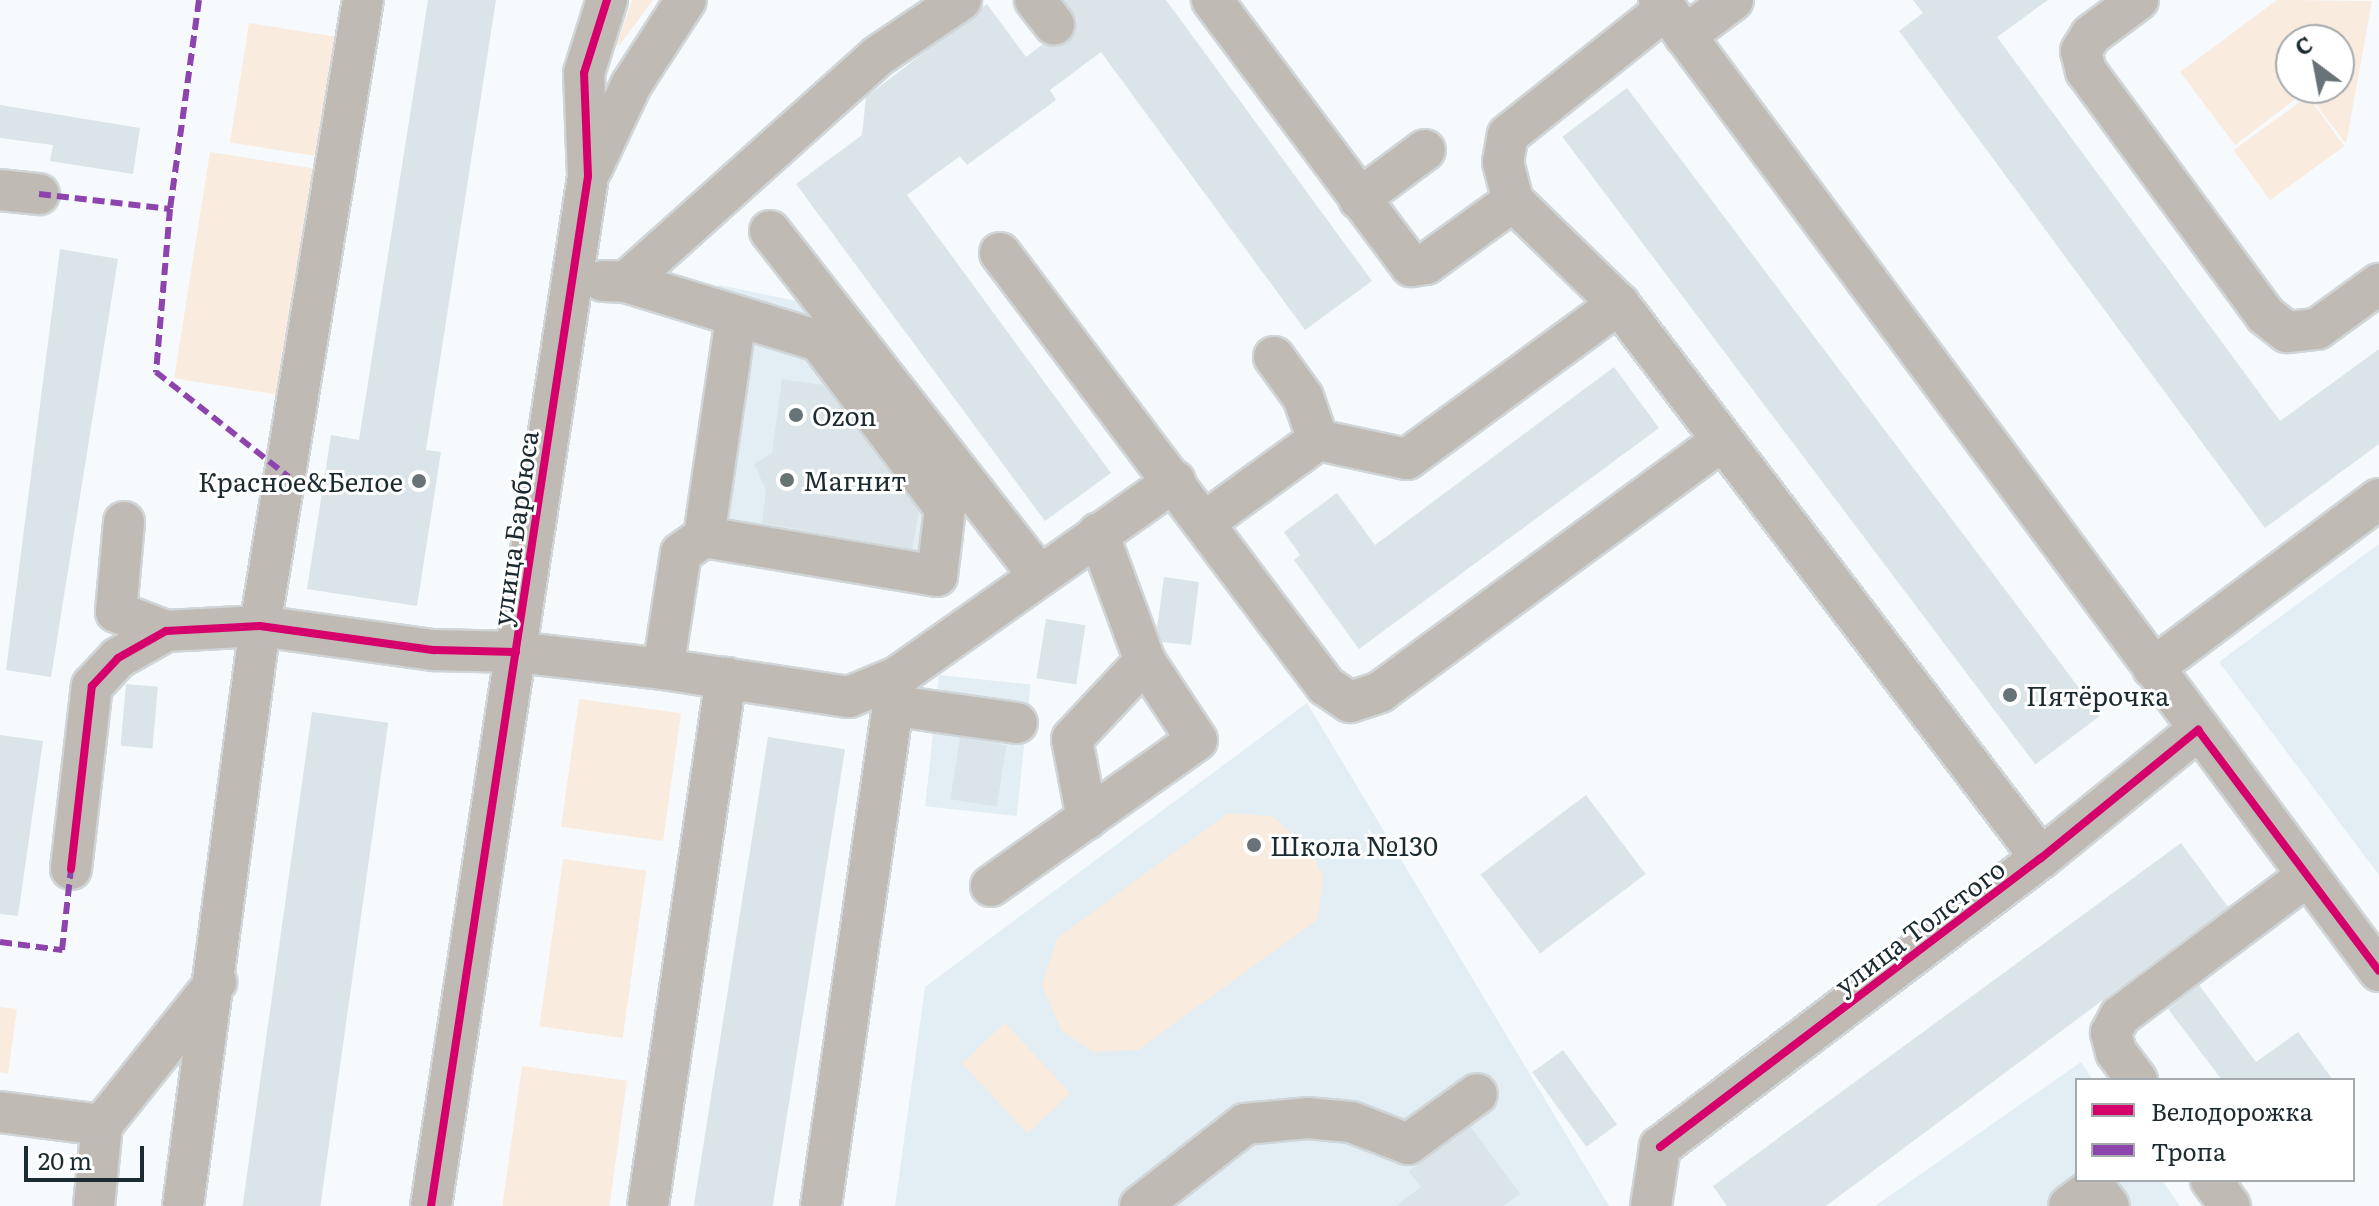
<!DOCTYPE html>
<meta charset="utf-8">
<style>
body{margin:0}
#map{position:relative;width:2379px;height:1206px;overflow:hidden;background:#f6fafc;font-family:Literata,serif}
div>[style]{position:absolute}
[style*='--x']{left:calc(var(--x)*1px);top:calc(var(--y)*1px);width:calc(var(--w)*1px);rotate:calc(var(--a)*1deg)}
.built>*{inset:0;background:#e2eef3;transform-origin:0 0}
.green>*{inset:0;background:#f9ebde;transform-origin:0 0}
.building>*{inset:0;background:#dbe4e8;transform-origin:0 0}
.roads{filter:drop-shadow(2px 0 #d0d5d7) drop-shadow(-2px 0 #d0d5d7) drop-shadow(0 2px #d0d5d7) drop-shadow(0 -2px #d0d5d7)}
.minor>*{height:40px;margin:-20px;padding:0 20px;transform-origin:20px;border-radius:20px;background:#c0bab5}
.quiet>*{height:6px;margin-top:-3px;transform-origin:0;background:repeating-linear-gradient(90deg,#8e44ad 0 12px,transparent 0 18px)}
.cycleway>*{height:8px;margin:-4px;padding:0 4px;transform-origin:4px;border-radius:4px;background:#d6006c}
.dots>*{width:22px;height:22px;translate:-50% -50%;box-sizing:border-box;border:4px solid #fff;border-radius:50%}
span{translate:-50% -50%;white-space:nowrap;text-align:center;line-height:1.15;-webkit-text-stroke:6px #fff;paint-order:stroke}
.poi-label{font-size:26px;color:#1c2b31}
.left{translate:0 -50%;text-align:left}
.right{translate:-100% -50%;text-align:right}
.street-label{font-size:26px;color:#1c2b31}
.legend{position:absolute;left:2075px;top:1078px;width:280px;height:104px;box-sizing:border-box;background:#fff;border:2px solid #a4aaad;margin:0;padding:10px 14px;list-style:none;font-size:24px;color:#1c2b31}
.legend li{display:flex;align-items:center;gap:16px;height:40px}
.legend b{width:40px;border:2px solid #a4aaad}
.north{position:absolute;left:2275px;top:24px;width:80px;height:80px;box-sizing:border-box;background:#fff;border:2px solid #a4aaad;border-radius:50%;rotate:328deg;font-size:22px;font-weight:700;line-height:32px;text-align:center;color:#1c2b31}
.north::after{content:'';display:block;margin:auto;width:28px;height:36px;background:#687378;clip-path:polygon(50% 0,100% 100%,50% 72%,0 100%)}
.scale{position:absolute;left:24px;top:1146px;width:120px;height:36px;box-sizing:border-box;border:4px solid #1c2b31;border-top:0;padding-left:10px;font-size:24px;line-height:28px;white-space:nowrap;color:#1c2b31;-webkit-text-stroke:6px #fff;paint-order:stroke}
</style>
<div id="map">
<div class="built">
<i style="clip-path:polygon(719px 285px,811px 304px,966px 514px,957px 587px,685px 557px)"></i>
<i style="clip-path:polygon(2379px 544px,2379px 875px,2219px 662px)"></i>
<i style="left:939px;top:675px;width:92px;height:132px;rotate:6deg"></i>
<i style="clip-path:polygon(1307px 703px,1609px 1206px,895px 1206px,925px 987px)"></i>
<i style="clip-path:polygon(2081px 1062px,2093px 1080px,2077px 1080px,2077px 1180px,2162px 1180px,2180px 1206px,1875px 1206px)"></i>
</div>
<div class="green">
<i style="clip-path:polygon(632px 0,653px 0,619px 46px,617px 44px)"></i>
<i style="clip-path:polygon(evenodd,2277px 0,2372px 1px,2346px 144px,2306px 91px,2235px 145px,2180px 72px,2277px 0,2291px 40px,2339px 40px,2339px 88px,2291px 88px,2291px 40px)"></i>
<i style="left:249px;top:23px;width:91px;height:121px;rotate:9deg"></i>
<i style="left:2308px;top:96px;width:62px;height:92px;rotate:54deg"></i>
<i style="left:210px;top:152px;width:113px;height:229px;rotate:9deg"></i>
<i style="left:579px;top:699px;width:103px;height:129px;rotate:8deg"></i>
<i style="clip-path:polygon(1228px 813px,1271px 816px,1308px 845px,1323px 876px,1318px 919px,1138px 1050px,1093px 1052px,1061px 1030px,1042px 985px,1057px 938px)"></i>
<i style="left:563px;top:859px;width:84px;height:169px;rotate:8deg"></i>
<i style="clip-path:polygon(0 1007px,17px 1009px,8px 1074px,0 1072px)"></i>
<i style="left:1005px;top:1023px;width:96px;height:59px;rotate:47deg"></i>
<i style="left:522px;top:1066px;width:106px;height:141px;rotate:8deg"></i>
</div>
<div class="building">
<i style="clip-path:polygon(428px 0,496px 0,426px 450px,441px 452px,417px 606px,307px 589px,331px 435px,359px 440px)"></i>
<i style="clip-path:polygon(1064px 0,1166px 0,1372px 281px,1305px 330px,1101px 52px,1050px 90px,1056px 100px,967px 165px,960px 156px,907px 195px,1111px 473px,1045px 521px,796px 184px,862px 135px,866px 97px,987px 4px,1026px 57px,1043px 44px,1068px 42px,1075px 33px,1077px 20px)"></i>
<i style="clip-path:polygon(1913px 0,2048px 0,1997px 37px,2280px 421px,2379px 349px,2379px 444px,2265px 528px,1899px 31px,1923px 13px)"></i>
<i style="left:1627px;top:88px;width:786px;height:81px;rotate:53deg"></i>
<i style="clip-path:polygon(0 105px,140px 128px,133px 174px,50px 161px,53px 145px,0 138px)"></i>
<i style="clip-path:polygon(60px 249px,118px 259px,51px 677px,6px 670px)"></i>
<i style="clip-path:polygon(1614px 367px,1659px 428px,1359px 649px,1294px 560px,1300px 555px,1284px 532px,1337px 493px,1375px 545px)"></i>
<i style="clip-path:polygon(782px 379px,823px 385px,919px 512px,912px 549px,762px 523px,766px 490px,754px 464px,772px 453px)"></i>
<i style="clip-path:polygon(1164px 577px,1199px 582px,1191px 645px,1162px 642px,1157px 628px)"></i>
<i style="left:1046px;top:619px;width:40px;height:60px;rotate:9deg"></i>
<i style="left:126px;top:684px;width:32px;height:62px;rotate:5deg"></i>
<i style="left:312px;top:712px;width:77px;height:500px;rotate:8deg"></i>
<i style="clip-path:polygon(0 735px,43px 741px,18px 916px,0 914px)"></i>
<i style="left:768px;top:737px;width:78px;height:474px;rotate:9deg"></i>
<i style="left:960px;top:738px;width:47px;height:62px;rotate:9deg"></i>
<i style="left:1586px;top:795px;width:99px;height:132px;rotate:53deg"></i>
<i style="clip-path:polygon(2181px 843px,2228px 907px,1826px 1206px,1727px 1206px,1713px 1186px)"></i>
<i style="clip-path:polygon(2199px 985px,2256px 1062px,2298px 1032px,2333px 1080px,2222px 1080px,2168px 1009px)"></i>
<i style="left:1563px;top:1050px;width:92px;height:38px;rotate:54deg"></i>
<i style="clip-path:polygon(1471px 1127px,1520px 1194px,1503px 1206px,1395px 1206px,1421px 1187px,1409px 1171px)"></i>
</div>
<div class="roads">
<div class="minor">
<i style="--x:1035;--y:0;--w:31;--a:52"></i>
<i style="--x:1659;--y:0;--w:1209;--a:53.44"></i>
<i style="--x:2138;--y:0;--w:59;--a:143.3"></i>
<i style="--x:2091;--y:35;--w:19;--a:122"></i>
<i style="--x:2081;--y:51;--w:21;--a:76"></i>
<i style="--x:2086;--y:71;--w:303;--a:53.7"></i>
<i style="--x:2265;--y:315;--w:28;--a:38"></i>
<i style="--x:2287;--y:332;--w:30;--a:-6"></i>
<i style="--x:2317;--y:329;--w:77;--a:-36"></i>
<i style="--x:1685;--y:36;--w:60;--a:-36.9"></i>
<i style="--x:592;--y:168;--w:92;--a:-64.8"></i>
<i style="--x:631;--y:85;--w:101;--a:-57.1"></i>
<i style="--x:0;--y:190;--w:39;--a:6"></i>
<i style="--x:1359;--y:199;--w:82;--a:-36.6"></i>
<i style="--x:1513;--y:201;--w:40;--a:-104.4"></i>
<i style="--x:1503;--y:162;--w:27;--a:-80"></i>
<i style="--x:1508;--y:135;--w:202;--a:-38.6"></i>
<i style="--x:770;--y:231;--w:437;--a:52"></i>
<i style="--x:1000;--y:253;--w:542;--a:53.02"></i>
<i style="--x:1326;--y:686;--w:29;--a:34"></i>
<i style="--x:1350;--y:702;--w:32;--a:-18"></i>
<i style="--x:1380;--y:692;--w:424;--a:-36.3"></i>
<i style="--x:603;--y:281;--w:23;--a:2"></i>
<i style="--x:626;--y:282;--w:338;--a:-41.9"></i>
<i style="--x:878;--y:56;--w:100;--a:-34"></i>
<i style="--x:626;--y:282;--w:202;--a:17"></i>
<i style="--x:819;--y:341;--w:209;--a:53"></i>
<i style="--x:945;--y:508;--w:68;--a:96.7"></i>
<i style="--x:937;--y:576;--w:236;--a:-170.5"></i>
<i style="--x:704;--y:537;--w:222;--a:-81.7"></i>
<i style="--x:1619;--y:304;--w:696;--a:52.7"></i>
<i style="--x:1274;--y:357;--w:49;--a:54.1"></i>
<i style="--x:1303;--y:397;--w:46;--a:70.8"></i>
<i style="--x:124;--y:522;--w:90;--a:95.1"></i>
<i style="--x:116;--y:612;--w:53;--a:20.8"></i>
<i style="--x:1205;--y:522;--w:140;--a:-36"></i>
<i style="--x:1318;--y:440;--w:91;--a:12.1"></i>
<i style="--x:1407;--y:459;--w:263;--a:-36.2"></i>
<i style="--x:1619;--y:304;--w:148;--a:-135.8"></i>
<i style="--x:1513;--y:201;--w:107;--a:144.1"></i>
<i style="--x:1426;--y:264;--w:15;--a:172"></i>
<i style="--x:1411;--y:266;--w:332;--a:-126.8"></i>
<i style="--x:2153;--y:668;--w:282;--a:-36.8"></i>
<i style="--x:663;--y:669;--w:117;--a:-81.2"></i>
<i style="--x:681;--y:553;--w:28;--a:-35"></i>
<i style="--x:896;--y:706;--w:122;--a:8"></i>
<i style="--x:1087;--y:819;--w:81;--a:-100.6"></i>
<i style="--x:1072;--y:739;--w:107;--a:-46.9"></i>
<i style="--x:71;--y:869;--w:184;--a:-83.5"></i>
<i style="--x:92;--y:686;--w:38;--a:-47"></i>
<i style="--x:118;--y:658;--w:55;--a:-29.4"></i>
<i style="--x:166;--y:631;--w:94;--a:-3"></i>
<i style="--x:260;--y:626;--w:176;--a:7.9"></i>
<i style="--x:434;--y:650;--w:82;--a:1.4"></i>
<i style="--x:516;--y:652;--w:148;--a:6.6"></i>
<i style="--x:663;--y:669;--w:188;--a:8.6"></i>
<i style="--x:849;--y:697;--w:52;--a:-22.6"></i>
<i style="--x:897;--y:677;--w:340;--a:-35.2"></i>
<i style="--x:991;--y:886;--w:252;--a:-35.3"></i>
<i style="--x:1197;--y:740;--w:95;--a:-123.4"></i>
<i style="--x:1145;--y:661;--w:136;--a:-110.2"></i>
<i style="--x:2137;--y:1080;--w:35;--a:-127"></i>
<i style="--x:2116;--y:1052;--w:20;--a:-105"></i>
<i style="--x:2111;--y:1033;--w:19;--a:-62"></i>
<i style="--x:2120;--y:1016;--w:234;--a:-36.8"></i>
<i style="--x:0;--y:1112;--w:103;--a:7.3"></i>
<i style="--x:2211;--y:1180;--w:32;--a:54"></i>
<i style="--x:94;--y:1206;--w:81;--a:-84.4"></i>
<i style="--x:102;--y:1125;--w:183;--a:-51.4"></i>
<i style="--x:183;--y:1206;--w:585;--a:-82.44"></i>
<i style="--x:260;--y:626;--w:634;--a:-80.66"></i>
<i style="--x:431;--y:1206;--w:1042;--a:-81.33"></i>
<i style="--x:588;--y:176;--w:103;--a:-92.2"></i>
<i style="--x:584;--y:73;--w:77;--a:-72.5"></i>
<i style="--x:648;--y:1206;--w:534;--a:-81.6"></i>
<i style="--x:821;--y:1206;--w:534;--a:-81.82"></i>
<i style="--x:1140;--y:1206;--w:133;--a:-38"></i>
<i style="--x:1245;--y:1124;--w:62;--a:-5.5"></i>
<i style="--x:1307;--y:1118;--w:44;--a:5.2"></i>
<i style="--x:1351;--y:1122;--w:61;--a:21.1"></i>
<i style="--x:1408;--y:1144;--w:85;--a:-35.9"></i>
<i style="--x:1651;--y:1206;--w:60;--a:-81.3"></i>
<i style="--x:1660;--y:1147;--w:478;--a:-37.2"></i>
<i style="--x:2041;--y:858;--w:203;--a:-39.2"></i>
<i style="--x:2069;--y:1206;--w:31;--a:-37"></i>
<i style="--x:2094;--y:1187;--w:24;--a:52"></i>
</div>
</div>
<div class="quiet">
<i style="--x:199;--y:0;--w:211;--a:97.9"></i>
<i style="--x:170;--y:209;--w:164;--a:94.9"></i>
<i style="--x:156;--y:372;--w:169;--a:38.3"></i>
<i style="--x:39;--y:194;--w:132;--a:6.5"></i>
<i style="--x:0;--y:942;--w:63;--a:7.4"></i>
<i style="--x:62;--y:950;--w:81;--a:-83.7"></i>
</div>
<div class="cycleway">
<i style="--x:71;--y:869;--w:184;--a:-83.5"></i>
<i style="--x:92;--y:686;--w:38;--a:-47"></i>
<i style="--x:118;--y:658;--w:55;--a:-29.4"></i>
<i style="--x:166;--y:631;--w:94;--a:-3"></i>
<i style="--x:260;--y:626;--w:176;--a:7.9"></i>
<i style="--x:434;--y:650;--w:82;--a:1.4"></i>
<i style="--x:1660;--y:1147;--w:478;--a:-37.2"></i>
<i style="--x:2041;--y:858;--w:203;--a:-39.2"></i>
<i style="--x:2198;--y:730;--w:301;--a:53.1"></i>
<i style="--x:431;--y:1206;--w:1042;--a:-81.33"></i>
<i style="--x:588;--y:176;--w:103;--a:-92.2"></i>
<i style="--x:584;--y:73;--w:77;--a:-72.5"></i>
</div>
<div class="dots">
<i style="left:796px;top:415px;background:#687378"></i>
<i style="left:787px;top:480px;background:#687378"></i>
<i style="left:419px;top:481px;background:#687378"></i>
<i style="left:2010px;top:695px;background:#687378"></i>
<i style="left:1254px;top:845px;background:#687378"></i>
</div>
<div class="poi-label">
<span class="left" style="left:812px;top:415px">Ozon</span>
<span class="left" style="left:803px;top:480px">Магнит</span>
<span class="right" style="left:403px;top:481px">Красное&amp;Белое</span>
<span class="left" style="left:2026px;top:695px">Пятёрочка</span>
<span class="left" style="left:1270px;top:845px">Школа №130</span>
</div>
<div class="street-label">
<span style="left:514px;top:528px;rotate:-82deg">улица Барбюса</span>
<span style="left:1919px;top:926px;rotate:-37deg">улица Толстого</span>
</div>
<ul class="legend">
<li><b style="height:10px;background:#d6006c"></b>Велодорожка</li>
<li><b style="height:10px;background:#8e44ad"></b>Тропа</li>
</ul>
<div class="north">С</div>
<div class="scale">20 m</div>
</div>
